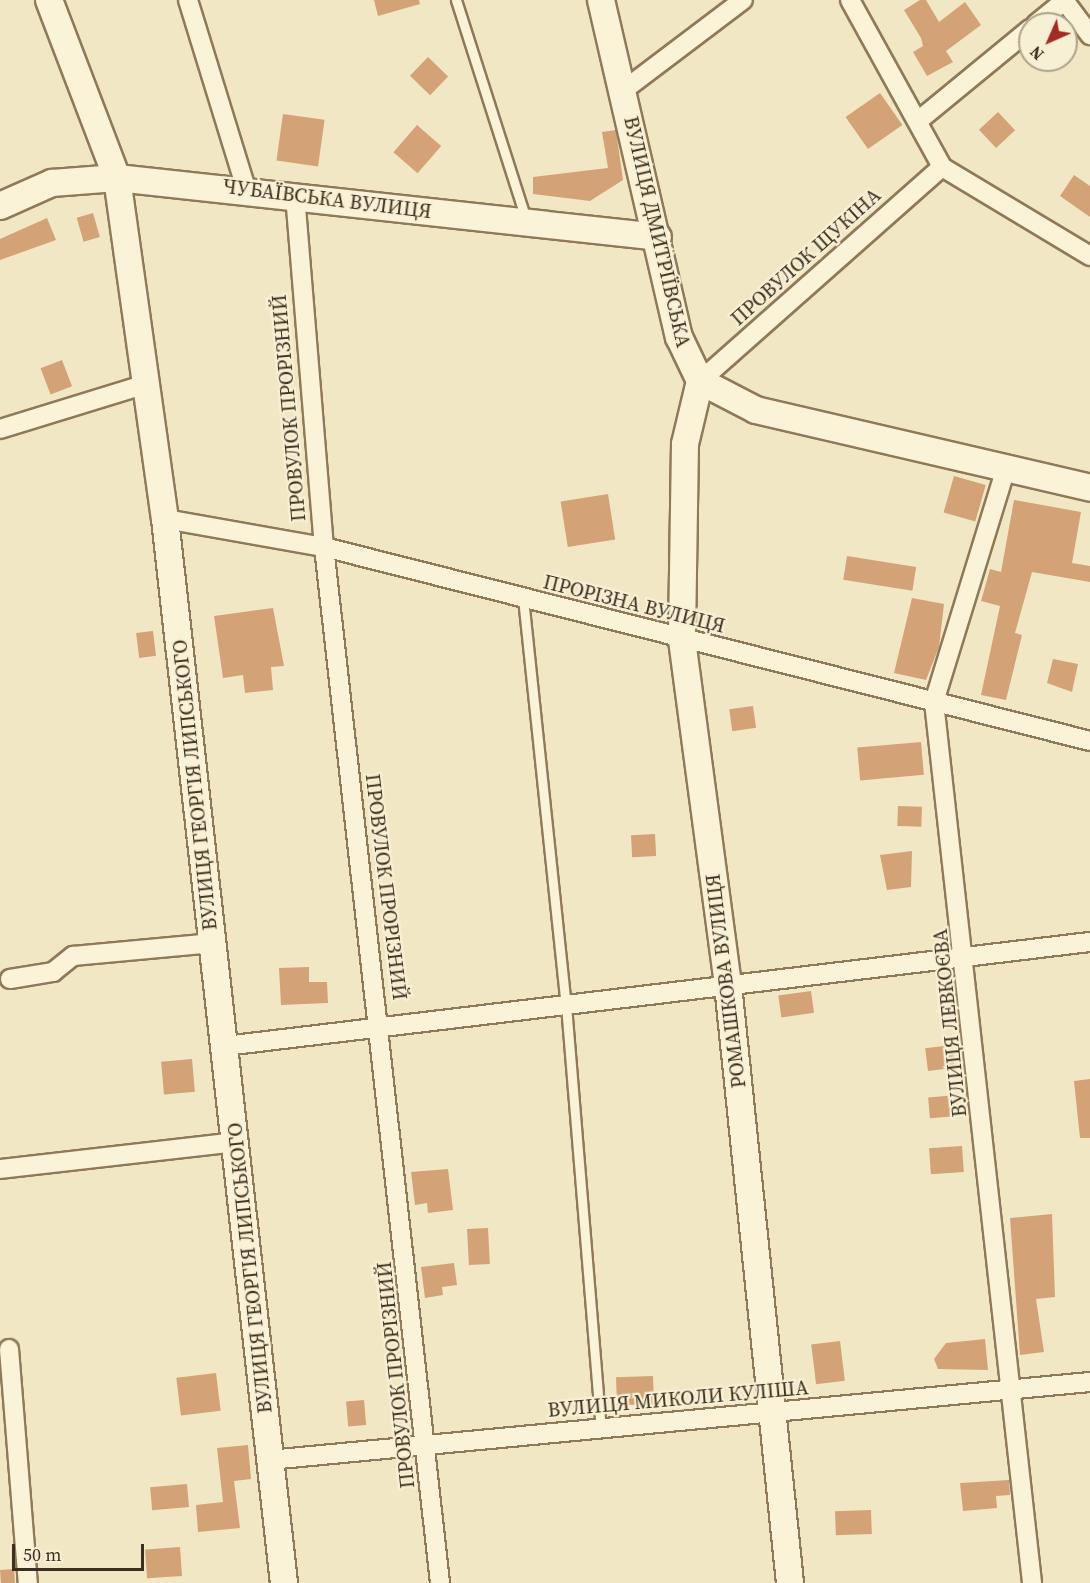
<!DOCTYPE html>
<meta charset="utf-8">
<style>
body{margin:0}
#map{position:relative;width:1090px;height:1583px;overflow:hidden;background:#f2e7c4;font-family:"Source Serif 4",serif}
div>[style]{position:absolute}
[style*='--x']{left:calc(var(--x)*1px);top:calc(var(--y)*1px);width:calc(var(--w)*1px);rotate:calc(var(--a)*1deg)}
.building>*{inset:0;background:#d3a377;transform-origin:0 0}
.roads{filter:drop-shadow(2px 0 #8e7958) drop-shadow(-2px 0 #8e7958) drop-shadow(0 2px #8e7958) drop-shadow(0 -2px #8e7958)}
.lane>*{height:9px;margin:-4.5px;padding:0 4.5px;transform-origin:4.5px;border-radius:4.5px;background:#fbf3d8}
.street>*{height:18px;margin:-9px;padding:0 9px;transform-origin:9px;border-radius:9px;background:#fbf3d8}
.secondary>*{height:26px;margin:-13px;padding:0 13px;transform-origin:13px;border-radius:13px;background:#fbf3d8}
span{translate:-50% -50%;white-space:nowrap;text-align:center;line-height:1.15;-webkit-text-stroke:4.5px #f8f0d4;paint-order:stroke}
.street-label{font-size:20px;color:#3d2f1e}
.north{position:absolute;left:1018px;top:12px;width:60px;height:60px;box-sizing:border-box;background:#f8f0d4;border:2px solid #ada38b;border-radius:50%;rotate:225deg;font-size:16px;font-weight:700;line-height:24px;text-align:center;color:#3d2f1e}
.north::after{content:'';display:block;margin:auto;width:21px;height:27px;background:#a32b23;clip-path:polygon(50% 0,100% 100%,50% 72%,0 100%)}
.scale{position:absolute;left:12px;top:1544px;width:132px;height:27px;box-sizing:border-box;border:3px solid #3d2f1e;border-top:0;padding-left:8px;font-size:18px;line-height:21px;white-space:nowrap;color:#3d2f1e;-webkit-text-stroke:4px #f8f0d4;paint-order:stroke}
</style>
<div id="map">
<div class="building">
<i style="clip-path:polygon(374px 0,419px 0,420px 4px,378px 16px)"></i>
<i style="clip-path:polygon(920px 0,926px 0,939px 22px,965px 2px,981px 25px,946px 51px,953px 62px,927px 76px,913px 52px,923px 46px,921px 38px,904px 10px)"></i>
<i style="left:428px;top:57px;width:28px;height:26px;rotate:44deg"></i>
<i style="left:880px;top:93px;width:39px;height:42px;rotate:55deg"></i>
<i style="left:998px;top:112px;width:25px;height:26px;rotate:47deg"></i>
<i style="left:283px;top:114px;width:42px;height:47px;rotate:8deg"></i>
<i style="left:417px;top:125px;width:32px;height:36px;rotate:41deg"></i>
<i style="clip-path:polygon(616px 130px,623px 180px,590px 201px,533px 194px,533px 177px,608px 168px,602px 132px)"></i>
<i style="clip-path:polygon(1074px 175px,1090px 186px,1090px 217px,1060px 196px)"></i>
<i style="left:93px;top:213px;width:25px;height:17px;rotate:74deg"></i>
<i style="clip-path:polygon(47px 218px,56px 240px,0 260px,0 239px)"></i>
<i style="left:62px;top:360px;width:28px;height:23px;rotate:69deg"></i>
<i style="left:954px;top:476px;width:33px;height:38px;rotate:16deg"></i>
<i style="left:608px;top:494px;width:46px;height:48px;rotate:81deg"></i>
<i style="clip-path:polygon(1014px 500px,1081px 512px,1072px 563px,1090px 566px,1090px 582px,1032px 572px,1015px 633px,1022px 635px,1006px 700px,981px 695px,1000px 606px,981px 601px,990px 569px,1001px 572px)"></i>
<i style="left:847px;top:556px;width:70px;height:24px;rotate:9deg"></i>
<i style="clip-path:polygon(912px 598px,944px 604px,939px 647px,926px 680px,894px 673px)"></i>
<i style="clip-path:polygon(273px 608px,284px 666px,271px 667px,273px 690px,245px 693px,243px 675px,223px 678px,214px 616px)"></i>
<i style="left:153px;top:631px;width:25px;height:17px;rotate:83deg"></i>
<i style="clip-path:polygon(1053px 659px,1078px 664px,1072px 692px,1047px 683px)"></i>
<i style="left:753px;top:706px;width:22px;height:24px;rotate:82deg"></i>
<i style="left:921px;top:742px;width:33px;height:64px;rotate:85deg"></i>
<i style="left:898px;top:806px;width:24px;height:20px;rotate:2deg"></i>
<i style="left:655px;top:834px;width:22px;height:24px;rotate:87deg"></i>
<i style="clip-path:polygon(912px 851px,911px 887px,887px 890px,880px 855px)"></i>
<i style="clip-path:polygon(309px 967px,309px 982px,327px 982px,328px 1003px,281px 1005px,279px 968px)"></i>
<i style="left:811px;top:991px;width:22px;height:33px;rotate:82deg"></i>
<i style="left:952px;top:1045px;width:23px;height:27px;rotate:83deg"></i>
<i style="left:192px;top:1059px;width:33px;height:31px;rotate:85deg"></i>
<i style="clip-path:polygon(1090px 1079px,1090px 1138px,1080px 1138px,1074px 1081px)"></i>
<i style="left:956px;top:1095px;width:21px;height:28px;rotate:85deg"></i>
<i style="left:962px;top:1146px;width:26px;height:33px;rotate:86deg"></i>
<i style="clip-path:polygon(448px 1169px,453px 1210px,428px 1213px,427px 1203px,415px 1205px,411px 1172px)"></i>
<i style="clip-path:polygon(1052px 1214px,1055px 1297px,1036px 1299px,1044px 1352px,1020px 1355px,1010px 1218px)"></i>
<i style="left:488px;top:1228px;width:36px;height:21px;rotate:87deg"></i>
<i style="clip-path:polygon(454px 1263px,457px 1285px,442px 1287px,443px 1295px,425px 1298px,421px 1267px)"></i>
<i style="clip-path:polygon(985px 1339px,988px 1370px,938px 1369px,934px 1359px,946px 1343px)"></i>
<i style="left:840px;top:1341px;width:40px;height:29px;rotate:83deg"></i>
<i style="left:216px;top:1373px;width:38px;height:40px;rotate:83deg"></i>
<i style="left:653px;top:1376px;width:28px;height:37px;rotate:88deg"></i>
<i style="left:364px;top:1400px;width:25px;height:18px;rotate:85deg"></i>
<i style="clip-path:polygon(248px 1445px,251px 1479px,234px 1481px,240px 1528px,198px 1532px,196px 1505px,223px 1502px,217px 1448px)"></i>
<i style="clip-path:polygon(1009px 1480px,1010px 1495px,996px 1496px,997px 1508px,963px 1511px,960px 1483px)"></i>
<i style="left:187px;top:1484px;width:23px;height:37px;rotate:85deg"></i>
<i style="left:871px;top:1510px;width:24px;height:36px;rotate:88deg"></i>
<i style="left:180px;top:1547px;width:29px;height:35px;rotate:86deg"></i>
<i style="left:14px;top:1569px;width:14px;height:14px;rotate:86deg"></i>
</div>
<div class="roads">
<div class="lane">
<i style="--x:456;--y:0;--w:231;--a:72.3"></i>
<i style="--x:523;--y:598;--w:409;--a:84"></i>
<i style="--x:566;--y:1005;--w:425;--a:85.3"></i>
</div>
<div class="street">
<i style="--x:188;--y:0;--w:197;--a:72.9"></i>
<i style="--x:850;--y:0;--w:191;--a:61.1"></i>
<i style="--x:942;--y:167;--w:173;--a:31"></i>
<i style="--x:1064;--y:0;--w:44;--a:53.4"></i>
<i style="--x:1036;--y:24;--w:36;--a:-39"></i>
<i style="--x:624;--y:90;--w:149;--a:-37.1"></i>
<i style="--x:918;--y:121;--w:145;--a:-39.4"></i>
<i style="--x:295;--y:195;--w:353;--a:85.3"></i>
<i style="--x:324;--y:547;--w:1042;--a:83.61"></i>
<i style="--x:700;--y:381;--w:323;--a:-41.5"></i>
<i style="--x:0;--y:429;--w:153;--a:-17.1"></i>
<i style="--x:1006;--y:468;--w:245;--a:107.1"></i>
<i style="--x:934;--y:702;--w:886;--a:83.65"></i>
<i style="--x:165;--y:519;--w:161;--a:10"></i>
<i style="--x:324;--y:547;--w:790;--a:14.21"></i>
<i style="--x:10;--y:979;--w:44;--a:-9.2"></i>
<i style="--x:53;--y:972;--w:26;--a:-39"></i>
<i style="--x:73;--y:956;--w:141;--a:-5.3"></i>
<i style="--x:225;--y:1046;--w:871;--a:-6.86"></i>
<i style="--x:0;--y:1169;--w:240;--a:-6.5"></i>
<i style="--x:9;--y:1349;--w:235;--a:85.4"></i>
<i style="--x:269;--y:1460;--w:825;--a:-5.43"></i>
</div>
<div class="secondary">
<i style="--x:49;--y:0;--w:191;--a:69.1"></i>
<i style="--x:117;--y:178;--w:344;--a:82"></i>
<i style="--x:165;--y:519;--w:1071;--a:83.62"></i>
<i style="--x:601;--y:0;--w:346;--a:77"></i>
<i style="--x:679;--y:337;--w:49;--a:64.5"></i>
<i style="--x:700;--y:381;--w:63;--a:27.4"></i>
<i style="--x:756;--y:410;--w:343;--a:13.1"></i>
<i style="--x:0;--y:206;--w:57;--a:-23.9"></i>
<i style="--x:52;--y:183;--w:65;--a:-4.4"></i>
<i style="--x:117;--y:178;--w:544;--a:6.22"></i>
<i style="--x:700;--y:381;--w:65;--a:103.4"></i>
<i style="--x:685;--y:444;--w:196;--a:90.9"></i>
<i style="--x:682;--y:640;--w:348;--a:82.4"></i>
<i style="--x:728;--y:985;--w:601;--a:84.08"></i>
</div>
</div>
<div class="street-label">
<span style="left:327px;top:199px;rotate:7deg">ЧУБАЇВСЬКА ВУЛИЦЯ</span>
<span style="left:657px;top:232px;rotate:77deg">ВУЛИЦЯ ДМИТРІЇВСЬКА</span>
<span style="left:806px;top:257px;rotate:-42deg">ПРОВУЛОК ЩУКІНА</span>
<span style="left:289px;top:408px;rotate:-95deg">ПРОВУЛОК ПРОРІЗНИЙ</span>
<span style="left:634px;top:604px;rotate:14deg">ПРОРІЗНА ВУЛИЦЯ</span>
<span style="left:195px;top:785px;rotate:-96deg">ВУЛИЦЯ ГЕОРГІЯ ЛИПСЬКОГО</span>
<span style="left:386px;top:887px;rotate:83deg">ПРОВУЛОК ПРОРІЗНИЙ</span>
<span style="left:726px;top:981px;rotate:-97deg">РОМАШКОВА ВУЛИЦЯ</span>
<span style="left:950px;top:1023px;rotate:-96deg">ВУЛИЦЯ ЛЕВКОЄВА</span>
<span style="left:250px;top:1268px;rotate:-96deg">ВУЛИЦЯ ГЕОРГІЯ ЛИПСЬКОГО</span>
<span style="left:396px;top:1375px;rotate:-96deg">ПРОВУЛОК ПРОРІЗНИЙ</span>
<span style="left:678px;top:1399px;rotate:-5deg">ВУЛИЦЯ МИКОЛИ КУЛІША</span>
</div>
<div class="north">N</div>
<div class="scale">50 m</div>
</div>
